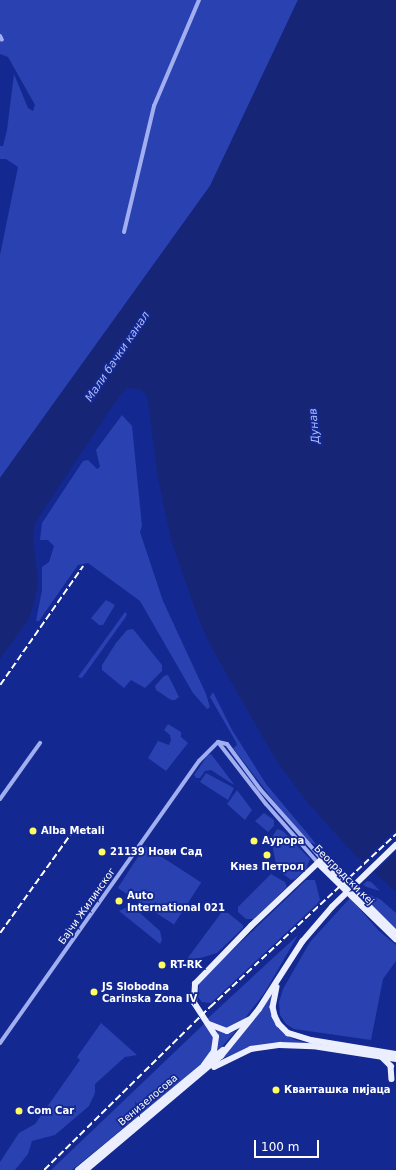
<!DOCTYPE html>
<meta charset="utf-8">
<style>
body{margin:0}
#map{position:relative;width:396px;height:1170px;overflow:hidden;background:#142891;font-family:"DejaVu Sans",sans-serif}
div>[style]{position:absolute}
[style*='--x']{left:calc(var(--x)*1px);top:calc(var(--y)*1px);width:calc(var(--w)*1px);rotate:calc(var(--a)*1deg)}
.green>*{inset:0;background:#2a41b1;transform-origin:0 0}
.water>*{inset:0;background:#172576}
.pier>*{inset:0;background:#142891}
.minor>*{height:4px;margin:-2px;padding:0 2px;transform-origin:2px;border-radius:2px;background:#a1aff1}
.major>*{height:5.5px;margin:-2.75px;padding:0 2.75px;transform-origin:2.75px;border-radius:2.75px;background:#ebeeff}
.rail>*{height:1.5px;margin-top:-0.75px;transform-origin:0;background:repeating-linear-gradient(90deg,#fff 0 7px,transparent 0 10px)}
.major-bridge>*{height:5.5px;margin:-2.75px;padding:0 2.75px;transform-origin:2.75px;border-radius:2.75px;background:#ebeeff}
.dots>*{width:11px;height:11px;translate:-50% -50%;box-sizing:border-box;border:2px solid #142891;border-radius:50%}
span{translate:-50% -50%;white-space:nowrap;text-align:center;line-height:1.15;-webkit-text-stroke:3.5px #142891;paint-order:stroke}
.poi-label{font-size:10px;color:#fff;font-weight:700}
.left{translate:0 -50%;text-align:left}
.street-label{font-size:10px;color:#fff}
.water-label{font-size:11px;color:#adbbf8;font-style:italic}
.scale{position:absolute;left:254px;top:1140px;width:65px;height:18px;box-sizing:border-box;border:2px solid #fff;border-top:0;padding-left:5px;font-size:12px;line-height:14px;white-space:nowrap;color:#fff;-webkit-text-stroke:3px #142891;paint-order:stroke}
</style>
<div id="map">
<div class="green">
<i style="clip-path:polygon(0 0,298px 0,210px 186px,0 478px,0 255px,18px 167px,6px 159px,0 159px,0 146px,3px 146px,7px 130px,14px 74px,28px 108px,33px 111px,35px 105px,8px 57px,0 54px)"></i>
<i style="clip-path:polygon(122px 415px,132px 426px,142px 526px,140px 532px,163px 601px,206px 694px,210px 707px,207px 709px,193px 693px,140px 601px,88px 563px,78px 565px,39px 621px,36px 621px,42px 590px,42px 567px,49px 562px,54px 546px,48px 540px,40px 540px,42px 523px,83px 461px,88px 460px,97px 469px,100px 467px,96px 450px)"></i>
<i style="clip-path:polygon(106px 600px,115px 605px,103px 625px,99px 625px,91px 618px)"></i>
<i style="clip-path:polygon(125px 612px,127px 614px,125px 618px,82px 678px,78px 677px)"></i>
<i style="clip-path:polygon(133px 629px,162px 665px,162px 671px,145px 688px,131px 680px,124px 688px,102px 670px,102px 665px,116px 643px,127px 630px)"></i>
<i style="clip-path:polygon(168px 675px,179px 697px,175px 700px,171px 700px,156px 690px,155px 686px,164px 676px)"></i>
<i style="clip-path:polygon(213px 692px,232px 730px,266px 784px,317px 845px,309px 842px,280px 809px,233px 748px,237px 745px,236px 742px,210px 697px)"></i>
<i style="clip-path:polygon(168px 724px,181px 732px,181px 737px,188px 743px,166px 771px,148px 758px,158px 741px,169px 745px,171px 740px,170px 735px,164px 730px)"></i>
<i style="clip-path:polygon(211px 754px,233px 783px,234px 785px,211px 770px,205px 771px,200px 778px,196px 778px,194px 775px,208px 755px)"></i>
<i style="clip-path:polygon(206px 773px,234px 788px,228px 800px,200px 782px)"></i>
<i style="clip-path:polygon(237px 790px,252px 810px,245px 820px,227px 804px)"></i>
<i style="clip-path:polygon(264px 813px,274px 820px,274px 826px,268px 832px,255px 821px)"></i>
<i style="clip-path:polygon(277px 829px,283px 831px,310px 859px,306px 869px,295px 879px,291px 880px,277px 869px,271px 839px)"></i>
<i style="left:145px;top:846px;width:67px;height:50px;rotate:33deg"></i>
<i style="clip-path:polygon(271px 874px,285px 882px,287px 887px,254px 919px,246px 919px,238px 912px,238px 907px)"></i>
<i style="clip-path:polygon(306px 880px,315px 880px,320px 900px,317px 904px,211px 1003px,202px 1002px,198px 997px,199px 982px)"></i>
<i style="clip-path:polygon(367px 881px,371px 882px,380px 891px,367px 887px,363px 885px)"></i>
<i style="clip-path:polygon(358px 890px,380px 899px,396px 913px,396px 930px,356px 893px)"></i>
<i style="clip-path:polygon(350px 898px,379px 931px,396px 945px,396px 961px,383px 979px,371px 1040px,294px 1029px,286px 1024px,280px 1015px,279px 1002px,283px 989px,310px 942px)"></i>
<i style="clip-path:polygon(131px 905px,160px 931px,162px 940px,160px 944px,119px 911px)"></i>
<i style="clip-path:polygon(221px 913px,228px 913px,243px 925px,243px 928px,217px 953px,187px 962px,187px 959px)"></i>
<i style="clip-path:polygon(298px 935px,265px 992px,243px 1021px,226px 1029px,211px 1023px,207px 1019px)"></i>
<i style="clip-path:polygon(271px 996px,271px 1014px,278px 1028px,295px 1040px,309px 1043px,245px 1049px,221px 1059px)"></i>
<i style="clip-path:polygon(101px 1023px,137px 1055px,125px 1057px,95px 1084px,95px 1093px,89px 1106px,55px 1135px,32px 1141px,28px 1154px,15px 1170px,0 1170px,0 1162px,19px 1133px,35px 1124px,80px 1060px,77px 1057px)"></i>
<i style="clip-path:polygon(205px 1023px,215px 1039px,213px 1049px,203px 1063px,72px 1170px,51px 1170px)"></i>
<i style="clip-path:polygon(217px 1031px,230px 1033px,236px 1031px,217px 1052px)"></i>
</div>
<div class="water">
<i style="clip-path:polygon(298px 0,396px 0,396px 892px,354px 854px,308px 803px,276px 760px,210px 645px,199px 620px,172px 543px,158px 479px,148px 402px,146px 395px,140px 389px,127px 388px,120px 395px,35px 523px,33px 536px,38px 584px,35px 598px,29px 619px,0 659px,0 478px,210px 186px)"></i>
</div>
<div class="pier">
<i style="clip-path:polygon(396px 829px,396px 852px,373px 874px,361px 863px)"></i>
</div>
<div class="minor">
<i style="--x:0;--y:36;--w:4;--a:63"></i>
<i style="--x:124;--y:232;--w:130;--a:-76.6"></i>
<i style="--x:154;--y:106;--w:115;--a:-67"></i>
<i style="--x:218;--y:742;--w:9;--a:13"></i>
<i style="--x:227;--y:744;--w:56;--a:53.7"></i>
<i style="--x:260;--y:789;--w:94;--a:48.5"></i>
<i style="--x:218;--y:742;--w:78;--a:52.3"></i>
<i style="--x:266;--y:804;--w:79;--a:48.6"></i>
<i style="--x:0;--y:799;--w:69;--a:-54.5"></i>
<i style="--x:0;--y:1043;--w:345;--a:-54.8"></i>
<i style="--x:199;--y:761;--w:27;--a:-45"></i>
</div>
<div class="major">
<i style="--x:318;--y:863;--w:109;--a:44.3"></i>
<i style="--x:277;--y:987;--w:20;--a:101"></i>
<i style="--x:273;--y:1007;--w:9;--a:77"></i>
<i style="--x:275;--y:1016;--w:9;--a:63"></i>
<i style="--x:279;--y:1024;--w:13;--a:45"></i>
<i style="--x:288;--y:1033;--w:24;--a:17"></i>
<i style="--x:311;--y:1040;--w:86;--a:9.4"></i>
<i style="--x:209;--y:1024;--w:19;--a:21"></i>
<i style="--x:227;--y:1031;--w:25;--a:-27"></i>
<i style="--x:382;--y:1057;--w:13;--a:45"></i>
<i style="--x:391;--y:1066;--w:13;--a:86"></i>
<i style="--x:204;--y:1065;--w:17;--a:-54"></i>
<i style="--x:214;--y:1051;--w:14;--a:-82"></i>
<i style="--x:216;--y:1037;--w:40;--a:-122.9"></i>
<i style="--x:194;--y:1003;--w:19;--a:-87"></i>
<i style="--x:195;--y:984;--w:81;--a:-46"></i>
<i style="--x:251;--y:926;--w:98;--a:-43.3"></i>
<i style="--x:322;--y:859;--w:105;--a:45"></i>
<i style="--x:214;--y:1067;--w:41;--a:-25.9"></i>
<i style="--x:251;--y:1049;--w:29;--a:-8"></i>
<i style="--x:280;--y:1045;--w:33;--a:2"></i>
<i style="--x:313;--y:1046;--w:84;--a:8.9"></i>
<i style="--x:78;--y:1170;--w:188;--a:-39.6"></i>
<i style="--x:86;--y:1170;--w:177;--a:-40.2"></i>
<i style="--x:221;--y:1056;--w:60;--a:-51"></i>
<i style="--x:259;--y:1009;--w:80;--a:-57.3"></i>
<i style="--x:302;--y:942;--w:46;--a:-49.4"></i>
</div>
<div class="rail">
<i style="--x:0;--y:685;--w:145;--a:-55.1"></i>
<i style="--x:0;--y:933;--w:122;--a:-54.4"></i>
<i style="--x:44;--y:1170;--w:233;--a:-44.5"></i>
<i style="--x:210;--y:1007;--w:254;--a:-42.9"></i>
</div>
<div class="major-bridge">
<i style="--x:332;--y:907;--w:89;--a:-44.1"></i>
</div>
<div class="dots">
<i style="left:33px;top:831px;background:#fffd61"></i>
<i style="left:254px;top:841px;background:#fffd61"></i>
<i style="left:102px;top:852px;background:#fffd61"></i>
<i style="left:267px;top:855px;background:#fffd61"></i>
<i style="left:119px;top:901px;background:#fffd61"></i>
<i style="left:162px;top:965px;background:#fffd61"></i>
<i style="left:94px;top:992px;background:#fffd61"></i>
<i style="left:276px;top:1090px;background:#fffd61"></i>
<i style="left:19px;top:1111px;background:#fffd61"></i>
</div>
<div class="poi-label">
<span class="left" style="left:41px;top:831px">Alba Metali</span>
<span class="left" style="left:262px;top:841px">Аурора</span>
<span class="left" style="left:110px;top:852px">21139 Нови Сад</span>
<span style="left:267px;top:867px">Кнез Петрол</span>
<span class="left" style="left:127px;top:901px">Auto<br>International 021</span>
<span class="left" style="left:170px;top:965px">RT-RK</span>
<span class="left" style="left:102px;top:992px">JS Slobodna<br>Carinska Zona IV</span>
<span class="left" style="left:284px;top:1090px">Кванташка пијаца</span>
<span class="left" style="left:27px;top:1111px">Com Car</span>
</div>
<div class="street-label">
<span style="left:344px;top:875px;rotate:45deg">Београдски кеј</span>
<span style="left:87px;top:906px;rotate:-55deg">Бајчи Жилинског</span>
<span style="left:148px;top:1100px;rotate:-40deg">Венизелосова</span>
</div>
<div class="water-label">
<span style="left:118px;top:357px;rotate:-56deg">Мали бачки канал</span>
<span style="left:315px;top:426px;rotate:-95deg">Дунав</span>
</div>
<div class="scale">100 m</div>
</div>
